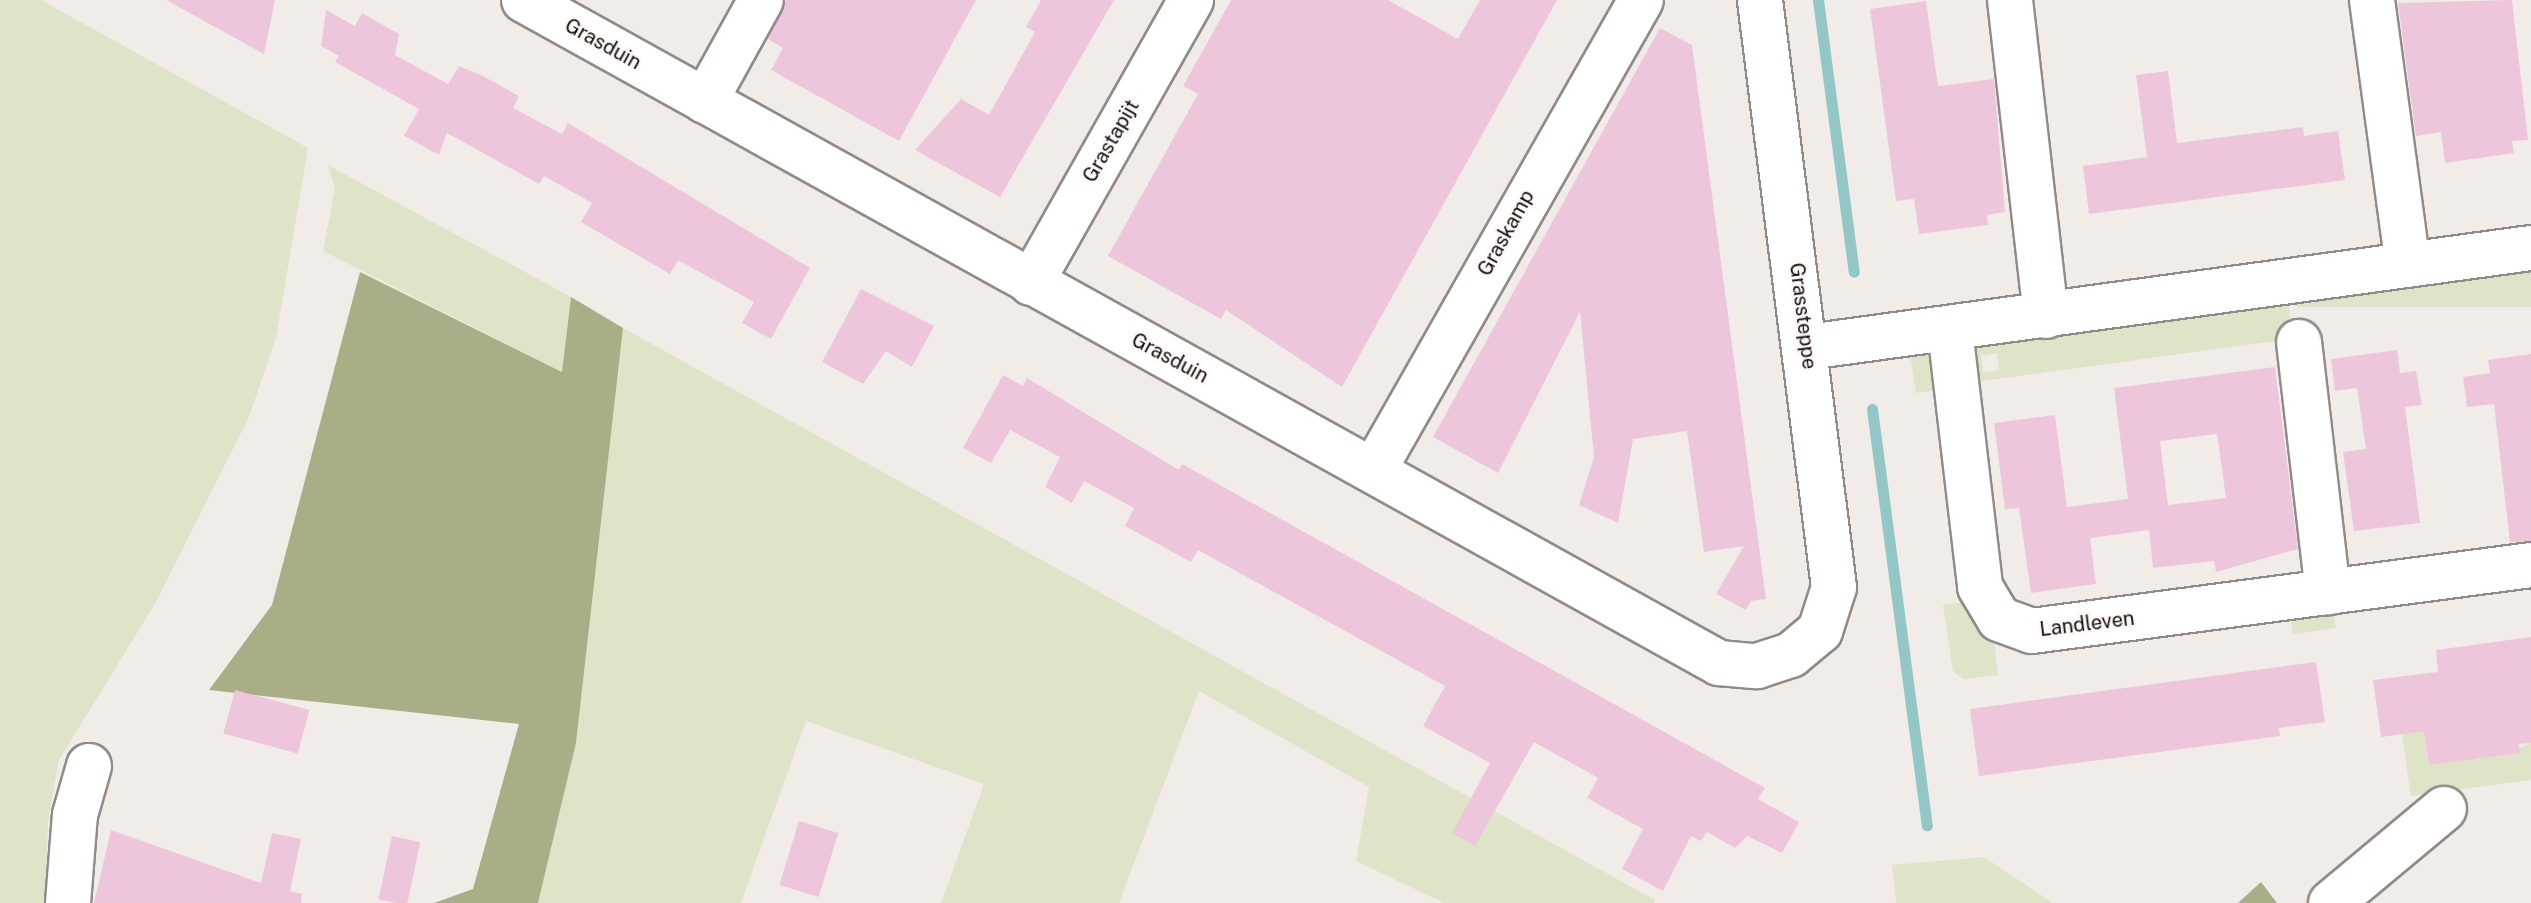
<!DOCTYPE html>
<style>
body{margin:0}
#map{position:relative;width:2531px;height:903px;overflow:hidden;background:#f2ece9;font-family:"Public Sans",sans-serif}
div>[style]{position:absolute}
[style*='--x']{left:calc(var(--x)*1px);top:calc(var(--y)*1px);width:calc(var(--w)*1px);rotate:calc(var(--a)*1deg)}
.green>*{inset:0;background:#dfe3c8;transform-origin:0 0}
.forest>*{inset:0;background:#a9ae87}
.stream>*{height:11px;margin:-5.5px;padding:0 5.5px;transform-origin:5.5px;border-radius:5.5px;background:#92c6c7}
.building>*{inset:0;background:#edc6dc;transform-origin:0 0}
.roads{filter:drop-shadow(2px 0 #908a88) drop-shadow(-2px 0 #908a88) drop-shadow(0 2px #908a88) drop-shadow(0 -2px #908a88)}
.minor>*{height:44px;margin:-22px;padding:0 22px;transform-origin:22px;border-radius:22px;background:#fff}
span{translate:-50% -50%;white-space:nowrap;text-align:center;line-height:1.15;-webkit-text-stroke:6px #fef9f7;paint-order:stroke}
.street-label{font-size:20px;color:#110f0e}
</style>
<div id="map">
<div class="green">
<i style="clip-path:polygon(0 0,41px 0,308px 148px,276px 338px,249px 417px,156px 602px,59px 760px,48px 821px,45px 903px,0 903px)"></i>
<i style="clip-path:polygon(328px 165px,571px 297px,562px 372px,323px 251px,335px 189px)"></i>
<i style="left:2531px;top:263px;width:44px;height:234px;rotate:90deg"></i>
<i style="clip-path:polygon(evenodd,2289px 296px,2290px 339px,1968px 383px,1970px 357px,1981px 342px,2289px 296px,1997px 353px,1999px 370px,1983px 372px,1981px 356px,1997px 353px)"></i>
<i style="clip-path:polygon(623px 328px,1655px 900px,1655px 903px,1444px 903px,1356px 861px,1369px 787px,1199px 691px,1119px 903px,941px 903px,984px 784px,806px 721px,741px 903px,538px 903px,576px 743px)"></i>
<i style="clip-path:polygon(1909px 348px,1931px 357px,1943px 389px,1916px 393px)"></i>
<i style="clip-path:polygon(1970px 601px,1993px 633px,1998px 675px,1964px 679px,1953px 672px,1943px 605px)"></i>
<i style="left:2332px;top:604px;width:24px;height:43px;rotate:81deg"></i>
<i style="clip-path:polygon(2417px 675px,2429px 765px,2431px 757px,2479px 759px,2496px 748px,2499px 757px,2531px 743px,2531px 780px,2411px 796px,2393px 678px)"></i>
<i style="clip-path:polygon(1984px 857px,2053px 903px,1896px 903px,1892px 865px)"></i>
</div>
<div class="forest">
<i style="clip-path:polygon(360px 272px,562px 372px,571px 297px,623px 328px,576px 743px,538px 903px,434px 903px,473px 889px,519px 724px,209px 690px,272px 605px)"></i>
<i style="clip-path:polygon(2261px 882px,2277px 903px,2238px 903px)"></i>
</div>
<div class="stream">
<i style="--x:1818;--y:0;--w:274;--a:82.5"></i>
<i style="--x:1872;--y:409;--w:420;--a:82.5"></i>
</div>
<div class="building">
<i style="clip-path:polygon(166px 0,275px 0,264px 54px)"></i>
<i style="clip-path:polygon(786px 0,976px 0,899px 141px,771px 70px,783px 48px,768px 39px)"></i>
<i style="clip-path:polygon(1041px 0,1114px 0,1000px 197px,915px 150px,961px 99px,989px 115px,1035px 32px,1026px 27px)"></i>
<i style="clip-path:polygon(1231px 0,1388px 0,1458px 39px,1480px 0,1557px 0,1342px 387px,1226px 310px,1221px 319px,1108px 256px,1198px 94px,1183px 86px)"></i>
<i style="clip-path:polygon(2512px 0,2528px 140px,2512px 141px,2514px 153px,2445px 163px,2441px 132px,2416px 136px,2398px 3px)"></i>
<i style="clip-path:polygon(1926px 1px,1938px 86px,1994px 79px,2005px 212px,1987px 215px,1988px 225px,1919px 234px,1914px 199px,1896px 201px,1870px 9px)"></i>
<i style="clip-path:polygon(326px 10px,355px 26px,362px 13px,399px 34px,395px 55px,448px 84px,459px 66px,483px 76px,519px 96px,513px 108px,562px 134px,568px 123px,810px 268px,771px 339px,742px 323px,754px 302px,678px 260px,670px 274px,581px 222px,592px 203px,544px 176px,539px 184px,447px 133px,439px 155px,404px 136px,419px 109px,335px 62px,339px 56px,321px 46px)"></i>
<i style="clip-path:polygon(1660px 28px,1692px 45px,1766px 599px,1751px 601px,1746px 610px,1716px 594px,1744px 546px,1704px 552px,1687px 431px,1633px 439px,1618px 523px,1579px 505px,1594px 457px,1580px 312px,1498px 473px,1433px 437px)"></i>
<i style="clip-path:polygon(2168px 71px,2177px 143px,2303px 127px,2304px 136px,2338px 131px,2345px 180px,2089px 214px,2083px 166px,2147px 157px,2136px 75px)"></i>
<i style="clip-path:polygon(861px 289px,934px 326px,912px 367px,886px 351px,863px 384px,822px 362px)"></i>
<i style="clip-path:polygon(2397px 350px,2400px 373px,2416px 371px,2422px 405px,2405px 407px,2420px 523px,2354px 531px,2343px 452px,2366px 449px,2357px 388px,2335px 391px,2331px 359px)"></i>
<i style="clip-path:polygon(2531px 354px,2531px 541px,2510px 542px,2494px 404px,2467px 407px,2463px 377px,2490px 373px,2488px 360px)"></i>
<i style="clip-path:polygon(evenodd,2275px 367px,2298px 549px,2216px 572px,2214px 561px,2153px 568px,2149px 530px,2090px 538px,2096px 584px,2031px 593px,2019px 508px,2005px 509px,1994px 423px,2055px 415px,2067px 507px,2128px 499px,2114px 388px,2275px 367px,2217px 434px,2226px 498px,2168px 505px,2160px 441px,2217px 434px)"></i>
<i style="clip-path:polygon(1003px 375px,1023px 386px,1027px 378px,1179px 470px,1182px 464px,1765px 788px,1758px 799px,1799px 822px,1782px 853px,1747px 836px,1735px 848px,1707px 832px,1701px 841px,1691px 836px,1663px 891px,1622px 869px,1643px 829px,1587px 798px,1598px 778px,1534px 742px,1475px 846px,1452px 833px,1490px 763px,1423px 726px,1445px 686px,1198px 550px,1191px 562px,1125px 526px,1134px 508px,1084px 481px,1072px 503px,1045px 487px,1060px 457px,1010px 430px,991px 463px,963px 448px)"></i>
<i style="clip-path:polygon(2531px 637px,2531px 743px,2519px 744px,2520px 753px,2429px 765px,2424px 731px,2381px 737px,2373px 680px,2438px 672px,2436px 650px)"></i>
<i style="clip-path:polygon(2316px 662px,2325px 722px,2279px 728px,2280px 736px,1979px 776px,1970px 709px)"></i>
<i style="left:235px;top:690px;width:77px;height:45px;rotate:15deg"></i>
<i style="left:799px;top:821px;width:41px;height:67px;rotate:17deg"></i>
<i style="clip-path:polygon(111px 830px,261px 883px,272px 833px,301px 839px,290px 891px,302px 894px,301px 903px,94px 903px)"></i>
<i style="left:392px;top:836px;width:29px;height:65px;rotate:12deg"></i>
</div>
<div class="roads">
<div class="minor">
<i style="--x:524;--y:0;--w:1367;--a:29.02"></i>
<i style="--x:1719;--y:663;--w:38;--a:5"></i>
<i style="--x:1757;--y:666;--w:36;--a:-18"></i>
<i style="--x:1791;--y:655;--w:38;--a:-40"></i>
<i style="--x:1820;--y:631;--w:46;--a:-72.3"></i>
<i style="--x:1834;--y:587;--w:592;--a:-97.19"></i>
<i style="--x:2010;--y:0;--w:318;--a:83.5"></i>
<i style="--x:2372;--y:0;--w:267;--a:82.3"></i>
<i style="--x:705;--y:101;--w:115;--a:-61"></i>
<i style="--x:1031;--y:283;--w:325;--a:-60.5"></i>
<i style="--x:1950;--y:330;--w:259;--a:83.3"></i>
<i style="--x:1980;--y:587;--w:37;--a:59"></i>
<i style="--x:1999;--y:619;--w:35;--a:20"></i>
<i style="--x:2032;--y:631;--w:503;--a:-7.53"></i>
<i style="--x:2299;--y:342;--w:252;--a:83.4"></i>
<i style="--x:1808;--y:347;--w:730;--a:-7.8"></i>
<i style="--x:1375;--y:468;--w:538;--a:-60.39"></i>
<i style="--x:68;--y:903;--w:88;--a:-85.5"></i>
<i style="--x:75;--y:815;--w:51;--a:-74.1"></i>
<i style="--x:2331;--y:903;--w:147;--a:-39.8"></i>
</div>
</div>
<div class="street-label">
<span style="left:603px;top:44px;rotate:29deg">Grasduin</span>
<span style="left:1111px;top:141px;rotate:-60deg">Grastapijt</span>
<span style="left:1506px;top:233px;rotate:-61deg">Graskamp</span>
<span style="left:1803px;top:316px;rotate:83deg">Grassteppe</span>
<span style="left:1170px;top:358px;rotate:28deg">Grasduin</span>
<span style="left:2087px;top:624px;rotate:-7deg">Landleven</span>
</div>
</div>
